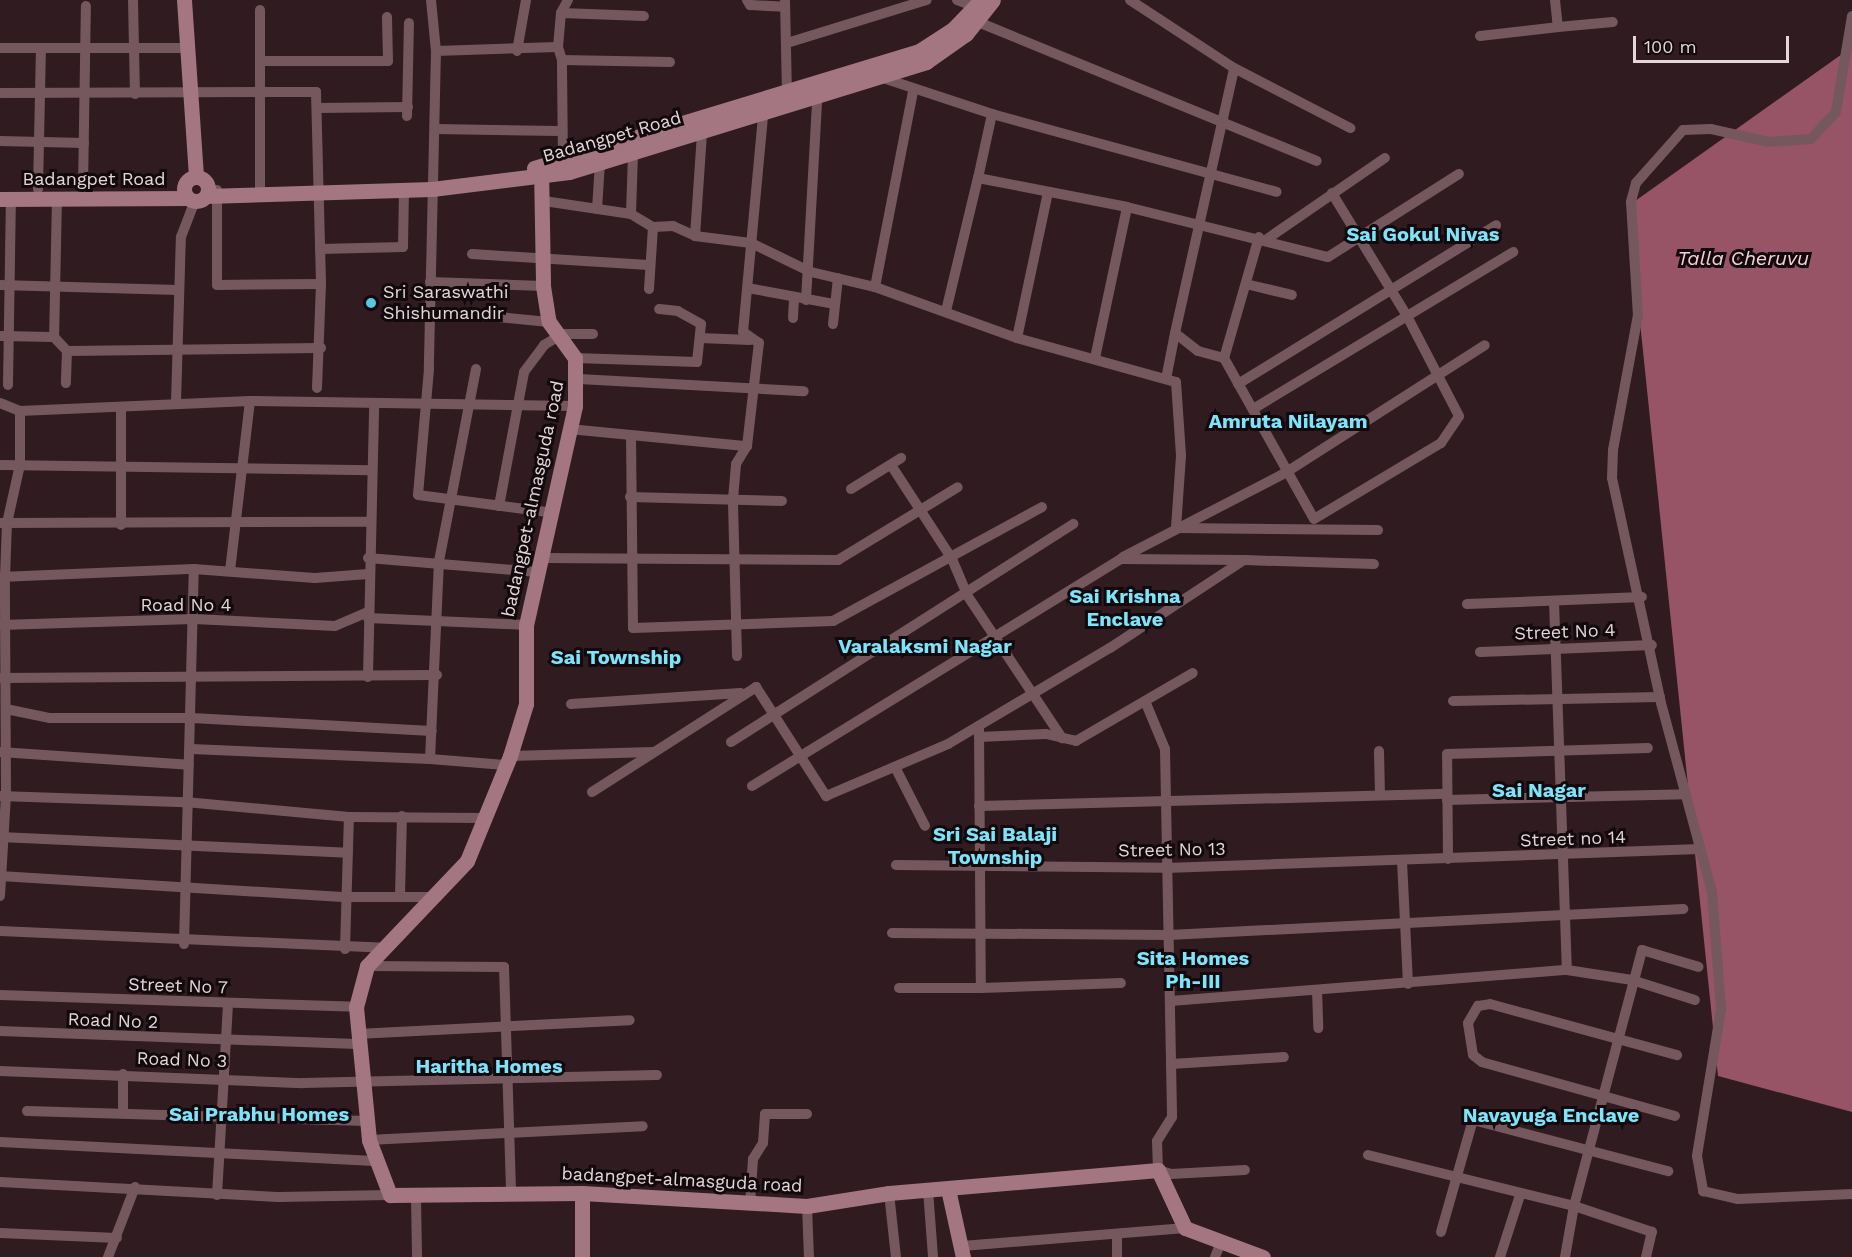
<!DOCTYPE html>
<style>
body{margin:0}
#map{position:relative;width:1852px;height:1257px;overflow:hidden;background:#2f1b20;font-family:"Work Sans",sans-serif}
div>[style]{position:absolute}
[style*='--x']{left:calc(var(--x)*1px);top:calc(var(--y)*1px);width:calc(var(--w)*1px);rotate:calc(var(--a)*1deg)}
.water>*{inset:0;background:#965466}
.street>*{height:10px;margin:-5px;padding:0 5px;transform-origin:5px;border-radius:5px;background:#75585e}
.secondary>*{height:15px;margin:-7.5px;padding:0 7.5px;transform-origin:7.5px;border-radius:7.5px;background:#a47681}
.secondary>.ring{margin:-7.5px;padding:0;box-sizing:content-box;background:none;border:15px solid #a47681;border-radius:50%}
.dots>*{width:16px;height:16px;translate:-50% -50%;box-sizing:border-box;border:3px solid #11090b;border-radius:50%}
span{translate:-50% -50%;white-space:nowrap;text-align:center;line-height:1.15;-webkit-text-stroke:6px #11090b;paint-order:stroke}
.street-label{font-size:18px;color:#e4d6d9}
.poi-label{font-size:18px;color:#e4d6d9}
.left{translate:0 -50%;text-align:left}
.neighbourhood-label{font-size:20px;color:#7ee4fb;font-weight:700}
.water-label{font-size:20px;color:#f8cfd8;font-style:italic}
.scale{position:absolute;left:1633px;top:36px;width:156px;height:27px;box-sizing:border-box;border:3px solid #e4d6d9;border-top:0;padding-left:8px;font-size:18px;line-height:21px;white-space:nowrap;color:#e4d6d9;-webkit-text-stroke:4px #11090b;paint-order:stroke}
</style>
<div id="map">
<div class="water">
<i style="clip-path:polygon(1852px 47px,1852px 1112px,1718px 1076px,1628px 206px)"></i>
</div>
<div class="street">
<i style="--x:133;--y:0;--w:94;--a:88.8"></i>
<i style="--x:431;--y:0;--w:51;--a:84.4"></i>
<i style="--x:436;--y:51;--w:318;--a:91.3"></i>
<i style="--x:429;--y:369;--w:126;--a:95"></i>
<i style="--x:418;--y:495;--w:131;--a:7.5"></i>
<i style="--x:747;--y:0;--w:6;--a:59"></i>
<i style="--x:750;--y:5;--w:35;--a:3"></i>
<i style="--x:785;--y:0;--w:94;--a:88.8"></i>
<i style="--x:957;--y:0;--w:20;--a:20"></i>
<i style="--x:1130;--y:0;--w:124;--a:33.2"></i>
<i style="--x:1234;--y:68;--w:131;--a:27.3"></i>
<i style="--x:1555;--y:0;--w:27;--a:84"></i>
<i style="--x:1558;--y:27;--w:55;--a:-5.2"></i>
<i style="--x:260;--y:10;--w:185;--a:90"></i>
<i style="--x:561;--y:13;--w:15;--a:-62"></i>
<i style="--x:1852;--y:16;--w:97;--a:99.5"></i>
<i style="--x:1836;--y:112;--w:37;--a:133"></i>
<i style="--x:1811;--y:139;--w:42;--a:175.9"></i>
<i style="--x:1769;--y:142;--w:59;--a:-167.4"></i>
<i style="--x:1711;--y:129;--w:28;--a:178"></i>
<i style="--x:1683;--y:130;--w:71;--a:131.6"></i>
<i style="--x:1636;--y:183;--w:20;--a:105"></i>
<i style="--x:1631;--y:202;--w:113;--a:86.5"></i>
<i style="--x:1638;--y:315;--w:137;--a:100.5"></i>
<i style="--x:1613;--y:450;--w:28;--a:92"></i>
<i style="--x:1612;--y:478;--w:230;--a:77.7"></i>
<i style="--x:1661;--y:703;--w:196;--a:74.9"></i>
<i style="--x:1712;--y:892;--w:117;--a:85.6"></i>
<i style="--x:1721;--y:1009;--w:149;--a:99.3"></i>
<i style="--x:1697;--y:1156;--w:36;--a:80"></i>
<i style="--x:1703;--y:1191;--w:36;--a:13"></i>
<i style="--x:1738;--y:1199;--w:114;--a:-2.5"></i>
<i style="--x:978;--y:22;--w:366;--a:22.3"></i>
<i style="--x:1480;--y:36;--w:79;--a:-6.6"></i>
<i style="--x:787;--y:43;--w:146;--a:-17.1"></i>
<i style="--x:558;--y:47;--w:34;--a:-85"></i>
<i style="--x:561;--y:13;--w:83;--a:2.1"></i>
<i style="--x:0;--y:48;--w:189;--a:0"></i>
<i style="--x:436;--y:51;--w:122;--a:-1.9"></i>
<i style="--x:558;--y:47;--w:14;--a:73"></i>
<i style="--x:517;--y:51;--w:52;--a:-80"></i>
<i style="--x:261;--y:61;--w:127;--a:0"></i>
<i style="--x:388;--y:61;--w:44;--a:-91.3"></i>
<i style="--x:883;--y:78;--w:115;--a:18.3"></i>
<i style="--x:992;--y:114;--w:295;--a:15.3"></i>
<i style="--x:0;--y:93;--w:316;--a:-0.2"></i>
<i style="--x:316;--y:92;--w:192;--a:88.5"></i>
<i style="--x:321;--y:284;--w:104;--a:92.2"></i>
<i style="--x:317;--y:108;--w:91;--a:-0.6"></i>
<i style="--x:992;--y:114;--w:66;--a:102.3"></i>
<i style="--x:978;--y:178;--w:152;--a:11"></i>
<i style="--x:1127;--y:207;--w:207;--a:14"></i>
<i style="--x:1328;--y:257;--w:155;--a:-32.4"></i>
<i style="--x:407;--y:116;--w:93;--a:-88.8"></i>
<i style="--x:435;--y:129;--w:124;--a:0.9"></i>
<i style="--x:0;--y:141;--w:84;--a:1.4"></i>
<i style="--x:563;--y:161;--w:101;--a:-90.6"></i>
<i style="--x:562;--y:60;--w:108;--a:1.1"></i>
<i style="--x:38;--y:189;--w:140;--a:-88.8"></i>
<i style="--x:83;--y:189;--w:183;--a:-89.1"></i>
<i style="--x:217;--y:190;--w:95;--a:90"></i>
<i style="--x:217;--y:285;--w:104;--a:-0.6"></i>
<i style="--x:57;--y:198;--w:139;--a:91.2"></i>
<i style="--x:54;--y:337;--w:19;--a:47"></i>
<i style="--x:67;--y:351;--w:32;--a:92"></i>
<i style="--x:544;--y:201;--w:88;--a:8.5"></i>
<i style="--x:631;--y:214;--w:26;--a:31"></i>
<i style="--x:653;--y:227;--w:20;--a:-3"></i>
<i style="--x:673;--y:226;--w:24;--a:24"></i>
<i style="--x:695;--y:236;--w:56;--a:7.1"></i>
<i style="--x:751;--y:243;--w:67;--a:25.8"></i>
<i style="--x:811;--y:272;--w:66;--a:13.2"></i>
<i style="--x:875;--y:287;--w:151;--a:19.8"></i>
<i style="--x:1017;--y:338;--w:165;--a:15.5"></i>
<i style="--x:1176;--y:382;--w:74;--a:86.1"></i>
<i style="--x:1181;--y:456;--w:72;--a:94"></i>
<i style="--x:1176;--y:528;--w:202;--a:0.6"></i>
<i style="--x:597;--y:209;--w:46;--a:-86.3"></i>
<i style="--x:631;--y:214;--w:61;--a:-88.1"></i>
<i style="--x:695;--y:236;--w:104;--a:-86.1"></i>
<i style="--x:1259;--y:237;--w:126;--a:106.1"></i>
<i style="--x:1224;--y:358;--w:184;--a:60.8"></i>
<i style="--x:1314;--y:519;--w:148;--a:-30.9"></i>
<i style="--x:1441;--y:443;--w:32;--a:-56"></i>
<i style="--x:1459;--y:416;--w:113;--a:-117.5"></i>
<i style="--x:1407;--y:316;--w:144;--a:-121.4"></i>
<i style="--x:1267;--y:239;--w:143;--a:-34.5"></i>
<i style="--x:320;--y:249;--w:83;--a:-1.4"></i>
<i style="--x:403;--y:247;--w:57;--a:-89"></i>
<i style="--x:472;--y:254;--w:177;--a:3.6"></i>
<i style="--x:430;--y:282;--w:113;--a:2"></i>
<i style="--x:0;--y:285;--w:178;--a:1.6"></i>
<i style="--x:1250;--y:285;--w:43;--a:13.4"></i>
<i style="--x:875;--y:287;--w:200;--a:-79"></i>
<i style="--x:748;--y:288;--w:87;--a:10.5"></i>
<i style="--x:649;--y:289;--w:62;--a:-86.3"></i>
<i style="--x:806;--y:300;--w:212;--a:-86.8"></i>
<i style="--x:946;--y:311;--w:137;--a:-76.5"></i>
<i style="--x:478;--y:315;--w:71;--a:5.6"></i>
<i style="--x:793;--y:318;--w:20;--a:-87"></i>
<i style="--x:833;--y:324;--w:46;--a:-83.8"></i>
<i style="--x:0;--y:336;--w:54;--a:1.1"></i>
<i style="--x:700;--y:338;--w:50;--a:2.3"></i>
<i style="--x:1017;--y:338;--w:149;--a:-78"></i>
<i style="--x:67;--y:351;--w:254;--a:-0.7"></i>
<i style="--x:575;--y:358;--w:122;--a:1.9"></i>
<i style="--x:697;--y:362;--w:38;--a:-84"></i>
<i style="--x:701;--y:324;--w:26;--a:-151"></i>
<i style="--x:678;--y:311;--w:19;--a:-174"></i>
<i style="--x:1095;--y:358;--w:154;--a:-78"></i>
<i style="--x:1224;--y:358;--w:27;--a:-165"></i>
<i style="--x:1198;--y:351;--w:29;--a:-142"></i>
<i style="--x:1175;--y:333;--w:271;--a:-77.4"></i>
<i style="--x:476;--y:369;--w:196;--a:100.9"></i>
<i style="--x:439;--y:561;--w:198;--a:92.6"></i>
<i style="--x:430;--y:759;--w:75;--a:4.6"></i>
<i style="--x:579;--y:379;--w:225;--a:3.1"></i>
<i style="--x:1166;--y:379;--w:47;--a:-78.9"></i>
<i style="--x:1238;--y:384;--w:303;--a:-31.6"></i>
<i style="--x:8;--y:385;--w:186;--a:-89.1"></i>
<i style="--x:176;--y:402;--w:165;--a:-88.3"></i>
<i style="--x:181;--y:237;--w:39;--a:-69"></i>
<i style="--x:0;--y:403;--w:22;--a:22"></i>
<i style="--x:20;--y:411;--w:230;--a:-2.5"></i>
<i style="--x:250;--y:401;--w:325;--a:0.9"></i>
<i style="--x:121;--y:409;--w:116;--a:90"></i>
<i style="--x:1253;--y:409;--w:304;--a:-31.1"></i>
<i style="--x:569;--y:429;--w:179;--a:5.5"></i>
<i style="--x:631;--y:436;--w:192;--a:89.4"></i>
<i style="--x:633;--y:628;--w:200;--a:-2"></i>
<i style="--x:833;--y:621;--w:238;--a:-28.6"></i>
<i style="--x:0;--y:465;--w:371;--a:0.8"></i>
<i style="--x:891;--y:465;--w:112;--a:57"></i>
<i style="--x:952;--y:559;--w:39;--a:67"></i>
<i style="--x:967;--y:595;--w:172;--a:56.4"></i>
<i style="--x:851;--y:489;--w:59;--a:-31.8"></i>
<i style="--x:630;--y:497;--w:152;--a:1.5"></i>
<i style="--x:499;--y:506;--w:136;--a:-79.4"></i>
<i style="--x:524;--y:372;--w:34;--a:-53"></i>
<i style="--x:544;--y:345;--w:21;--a:-31"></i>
<i style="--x:562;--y:334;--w:31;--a:0"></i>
<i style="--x:0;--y:523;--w:369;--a:-0.2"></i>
<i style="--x:1123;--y:557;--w:182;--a:-27.4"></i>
<i style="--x:1285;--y:473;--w:237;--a:-32.6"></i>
<i style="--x:368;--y:558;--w:170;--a:4.7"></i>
<i style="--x:542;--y:558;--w:296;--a:0.4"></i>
<i style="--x:838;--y:560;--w:140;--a:-31.3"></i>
<i style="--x:230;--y:571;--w:171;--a:-83.3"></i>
<i style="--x:0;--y:577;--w:194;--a:-2.4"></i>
<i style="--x:194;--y:569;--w:121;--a:4.3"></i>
<i style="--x:315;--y:578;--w:53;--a:-4.3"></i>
<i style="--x:1554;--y:601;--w:369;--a:88"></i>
<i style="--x:1467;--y:604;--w:175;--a:-2.3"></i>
<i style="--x:368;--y:618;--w:158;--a:2.5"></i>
<i style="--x:0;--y:625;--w:194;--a:-1.8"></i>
<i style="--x:194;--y:619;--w:141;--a:2.8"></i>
<i style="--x:335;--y:626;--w:36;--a:-23"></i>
<i style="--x:1480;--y:652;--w:172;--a:-2.3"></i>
<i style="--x:737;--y:656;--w:157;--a:-91.5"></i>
<i style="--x:733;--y:499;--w:35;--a:-85"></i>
<i style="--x:736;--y:464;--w:21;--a:-59"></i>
<i style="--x:747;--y:446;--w:104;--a:-83.4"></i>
<i style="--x:759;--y:343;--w:19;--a:-145"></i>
<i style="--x:743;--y:332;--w:218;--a:-84.7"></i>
<i style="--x:368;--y:677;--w:274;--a:-88.7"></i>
<i style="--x:0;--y:678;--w:437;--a:-0.4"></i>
<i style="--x:1145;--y:701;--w:52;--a:67.4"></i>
<i style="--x:1165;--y:749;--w:368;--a:88.9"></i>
<i style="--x:1172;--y:1117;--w:28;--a:122"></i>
<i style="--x:1157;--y:1141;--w:29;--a:88"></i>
<i style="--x:1158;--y:1170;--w:14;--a:17"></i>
<i style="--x:1171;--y:1174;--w:74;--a:-3.1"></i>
<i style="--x:1453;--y:701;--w:207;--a:-1.1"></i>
<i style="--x:571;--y:704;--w:170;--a:-3.7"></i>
<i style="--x:6;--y:709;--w:45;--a:11.6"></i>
<i style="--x:50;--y:718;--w:142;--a:0"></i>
<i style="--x:192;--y:718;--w:240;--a:3.1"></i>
<i style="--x:979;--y:726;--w:262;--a:89.6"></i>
<i style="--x:981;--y:988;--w:140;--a:-2"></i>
<i style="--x:979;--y:737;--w:67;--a:-2.6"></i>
<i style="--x:1046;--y:734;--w:31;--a:13"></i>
<i style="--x:1076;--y:741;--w:135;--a:-30.2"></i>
<i style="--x:731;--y:742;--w:406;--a:-32.5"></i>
<i style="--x:191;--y:749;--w:239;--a:2.4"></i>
<i style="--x:1379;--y:751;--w:44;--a:88.7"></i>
<i style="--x:0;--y:752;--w:189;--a:3.9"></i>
<i style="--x:510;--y:756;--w:143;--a:-1.6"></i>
<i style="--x:895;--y:767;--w:66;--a:63"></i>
<i style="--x:752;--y:786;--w:433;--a:-31.6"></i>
<i style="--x:1121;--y:559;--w:123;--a:0.5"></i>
<i style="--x:592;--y:792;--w:195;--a:-32.6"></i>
<i style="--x:756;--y:687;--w:130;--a:57.3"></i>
<i style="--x:826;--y:796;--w:133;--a:-23.1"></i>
<i style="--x:948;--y:744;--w:188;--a:-30.7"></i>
<i style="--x:1110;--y:648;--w:160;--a:-33.3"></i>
<i style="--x:1244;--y:560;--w:130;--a:1.8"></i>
<i style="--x:0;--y:796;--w:185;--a:1.9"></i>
<i style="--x:185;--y:802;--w:165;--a:5.2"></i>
<i style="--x:349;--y:817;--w:135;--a:0.4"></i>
<i style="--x:1447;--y:800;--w:239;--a:-1.4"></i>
<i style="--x:979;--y:806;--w:468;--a:-1.5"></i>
<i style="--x:0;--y:837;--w:348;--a:2.6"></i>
<i style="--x:1448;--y:859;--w:105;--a:-90.5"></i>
<i style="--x:1447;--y:754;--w:201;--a:-1.7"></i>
<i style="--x:1402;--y:861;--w:123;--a:87.2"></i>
<i style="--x:896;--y:865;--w:270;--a:0.6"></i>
<i style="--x:1166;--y:868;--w:534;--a:-2.04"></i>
<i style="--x:0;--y:876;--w:347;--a:3.5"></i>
<i style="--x:346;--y:897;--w:91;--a:0"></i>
<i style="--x:0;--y:896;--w:100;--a:-86.6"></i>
<i style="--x:6;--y:796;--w:219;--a:-90.3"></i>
<i style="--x:5;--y:577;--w:54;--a:-87.9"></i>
<i style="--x:7;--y:523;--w:59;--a:-77.4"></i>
<i style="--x:20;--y:465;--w:54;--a:-90"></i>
<i style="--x:400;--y:896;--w:80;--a:-88.6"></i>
<i style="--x:0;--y:931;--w:385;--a:2.5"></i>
<i style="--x:892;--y:933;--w:277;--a:0.4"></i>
<i style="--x:1169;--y:935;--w:515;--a:-2.9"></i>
<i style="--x:184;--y:944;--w:375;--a:-88.5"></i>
<i style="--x:345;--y:949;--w:132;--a:-88.3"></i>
<i style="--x:367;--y:966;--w:137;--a:0.4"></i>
<i style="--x:504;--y:967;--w:228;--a:88.2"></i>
<i style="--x:899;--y:988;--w:82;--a:0"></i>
<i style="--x:1317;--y:990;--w:38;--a:88"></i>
<i style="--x:0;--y:995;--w:356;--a:1.9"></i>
<i style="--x:1171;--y:1001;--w:397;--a:-4.5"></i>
<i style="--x:1567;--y:970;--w:66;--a:8.7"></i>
<i style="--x:1632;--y:980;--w:66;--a:17.6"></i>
<i style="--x:0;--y:1031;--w:357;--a:2.1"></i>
<i style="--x:357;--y:1034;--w:273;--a:-2.9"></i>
<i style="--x:1171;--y:1064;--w:113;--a:-3.5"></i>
<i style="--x:0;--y:1071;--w:303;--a:2.3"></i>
<i style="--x:303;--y:1083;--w:354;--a:-1.3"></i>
<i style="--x:27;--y:1111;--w:340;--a:1.7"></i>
<i style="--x:123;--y:1112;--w:38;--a:-90"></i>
<i style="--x:1675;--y:1116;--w:200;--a:-164.4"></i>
<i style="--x:1482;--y:1062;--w:11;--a:-142"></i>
<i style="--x:1473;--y:1055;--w:32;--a:-99"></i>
<i style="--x:1468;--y:1023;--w:20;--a:-60"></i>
<i style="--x:1478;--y:1006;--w:12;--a:-9"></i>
<i style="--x:1490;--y:1004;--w:194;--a:15.3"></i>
<i style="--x:369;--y:1140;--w:274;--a:-2.9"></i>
<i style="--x:0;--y:1142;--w:374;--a:2.9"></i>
<i style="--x:1368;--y:1155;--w:212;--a:13.9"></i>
<i style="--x:1574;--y:1206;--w:52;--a:100"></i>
<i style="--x:0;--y:1182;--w:278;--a:3.1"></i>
<i style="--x:278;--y:1197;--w:112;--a:-1"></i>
<i style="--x:928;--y:1190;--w:67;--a:85.7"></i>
<i style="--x:889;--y:1193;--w:64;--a:83.8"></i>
<i style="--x:217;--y:1195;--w:190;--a:-86.7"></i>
<i style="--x:416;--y:1198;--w:59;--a:89"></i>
<i style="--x:750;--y:1205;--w:46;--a:-86.3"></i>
<i style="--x:753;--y:1159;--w:19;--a:-58"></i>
<i style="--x:763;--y:1143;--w:29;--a:-86"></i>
<i style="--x:765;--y:1114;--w:42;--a:0"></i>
<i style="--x:807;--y:1206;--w:51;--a:87.8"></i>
<i style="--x:1441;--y:1232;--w:116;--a:-74.1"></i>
<i style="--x:1473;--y:1120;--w:202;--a:14.7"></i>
<i style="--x:0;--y:1233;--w:117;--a:2.4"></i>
<i style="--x:962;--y:1246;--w:224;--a:-4.6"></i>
<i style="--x:108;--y:1257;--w:75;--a:-68.9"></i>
<i style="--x:1117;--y:1257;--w:21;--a:-90"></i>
<i style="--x:1215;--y:1257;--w:16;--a:-68"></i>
<i style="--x:1500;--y:1257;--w:65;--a:-72.1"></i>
<i style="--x:1646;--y:1257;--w:26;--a:-77"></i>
<i style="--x:1652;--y:1232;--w:82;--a:-161.6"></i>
<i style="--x:1574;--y:1206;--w:265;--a:-75.1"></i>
<i style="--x:1642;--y:950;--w:59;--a:16.6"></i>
</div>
<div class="secondary">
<i style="--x:184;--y:0;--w:177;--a:86.1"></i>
<i style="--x:541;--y:167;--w:119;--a:89"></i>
<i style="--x:543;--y:286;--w:36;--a:81"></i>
<i style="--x:549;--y:322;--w:44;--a:54.2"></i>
<i style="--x:575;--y:358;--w:48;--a:90"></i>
<i style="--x:575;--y:406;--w:224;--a:102.6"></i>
<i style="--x:526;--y:625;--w:79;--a:90"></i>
<i style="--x:526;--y:704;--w:54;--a:107.1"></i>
<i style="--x:510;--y:756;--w:113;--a:112.3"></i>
<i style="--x:467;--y:861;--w:145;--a:133.6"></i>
<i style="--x:367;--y:966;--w:42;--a:105"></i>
<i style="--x:356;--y:1007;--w:134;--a:84.4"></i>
<i style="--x:369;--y:1140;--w:59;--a:69.1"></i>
<i style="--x:390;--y:1195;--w:192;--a:-0.6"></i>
<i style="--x:582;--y:1193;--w:225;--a:3.3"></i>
<i style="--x:807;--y:1206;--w:83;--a:-9"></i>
<i style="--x:889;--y:1193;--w:270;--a:-4.9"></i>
<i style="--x:1158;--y:1170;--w:64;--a:65"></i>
<i style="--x:1185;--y:1228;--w:83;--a:20.4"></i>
<i style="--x:534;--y:168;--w:402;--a:-16.9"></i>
<i style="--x:919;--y:51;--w:40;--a:-32.9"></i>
<i style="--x:953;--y:29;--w:40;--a:-46"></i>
<i class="ring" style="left:184px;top:177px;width:9px;height:9px"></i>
<i style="--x:206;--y:196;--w:226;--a:-1.8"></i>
<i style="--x:432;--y:189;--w:138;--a:-7.1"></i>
<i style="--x:569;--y:172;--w:374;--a:-17.1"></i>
<i style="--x:926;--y:62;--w:49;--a:-35"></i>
<i style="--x:966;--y:34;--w:43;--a:-51.5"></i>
<i style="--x:0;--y:199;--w:188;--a:-0.3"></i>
<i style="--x:948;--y:1189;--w:70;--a:77.6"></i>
<i style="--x:582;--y:1193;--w:64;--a:90"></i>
</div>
<div class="dots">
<i style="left:371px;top:303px;background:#56c9e1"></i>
</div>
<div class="street-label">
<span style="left:612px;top:137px;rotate:-16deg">Badangpet Road</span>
<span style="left:94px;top:179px">Badangpet Road</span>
<span style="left:533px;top:499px;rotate:-78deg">badangpet-almasguda road</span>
<span style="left:186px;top:605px">Road No 4</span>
<span style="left:1565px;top:632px;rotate:-2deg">Street No 4</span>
<span style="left:1573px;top:839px;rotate:-2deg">Street no 14</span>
<span style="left:1172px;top:850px;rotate:-1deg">Street No 13</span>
<span style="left:178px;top:986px;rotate:2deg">Street No 7</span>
<span style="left:113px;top:1021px;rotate:2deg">Road No 2</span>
<span style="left:182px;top:1060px;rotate:2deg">Road No 3</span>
<span style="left:682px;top:1180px;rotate:3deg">badangpet-almasguda road</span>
</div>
<div class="poi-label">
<span class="left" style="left:383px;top:303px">Sri Saraswathi<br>Shishumandir</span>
</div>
<div class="neighbourhood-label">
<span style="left:1423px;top:234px">Sai Gokul Nivas</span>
<span style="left:1288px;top:421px">Amruta Nilayam</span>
<span style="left:1125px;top:608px">Sai Krishna<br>Enclave</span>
<span style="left:925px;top:646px">Varalaksmi Nagar</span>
<span style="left:616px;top:657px">Sai Township</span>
<span style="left:1539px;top:790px">Sai Nagar</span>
<span style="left:995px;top:846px">Sri Sai Balaji<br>Township</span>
<span style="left:1193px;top:970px">Sita Homes<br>Ph-III</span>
<span style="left:489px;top:1066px">Haritha Homes</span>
<span style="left:259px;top:1114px">Sai Prabhu Homes</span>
<span style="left:1551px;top:1115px">Navayuga Enclave</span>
</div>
<div class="water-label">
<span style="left:1743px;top:258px">Talla Cheruvu</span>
</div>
<div class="scale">100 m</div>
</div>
